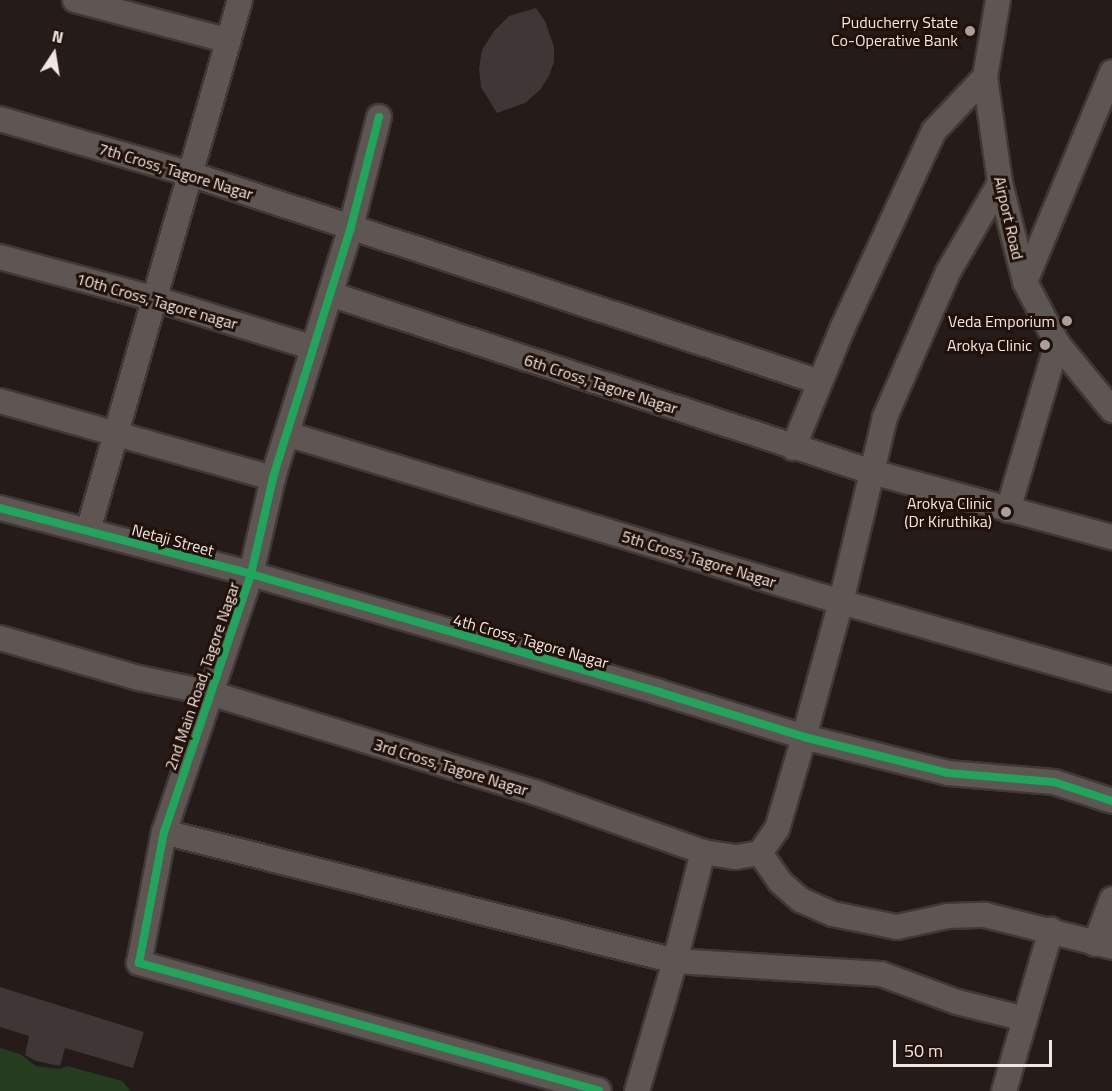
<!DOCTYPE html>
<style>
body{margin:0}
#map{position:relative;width:1112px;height:1091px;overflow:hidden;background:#251c19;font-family:"Titillium Web",sans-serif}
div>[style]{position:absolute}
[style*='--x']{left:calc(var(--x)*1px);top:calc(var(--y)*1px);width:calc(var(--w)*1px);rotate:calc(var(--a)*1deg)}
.green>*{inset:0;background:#253c1e}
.building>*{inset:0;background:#3f3735}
.roads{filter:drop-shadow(2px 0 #3f3836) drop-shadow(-2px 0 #3f3836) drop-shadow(0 2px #3f3836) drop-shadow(0 -2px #3f3836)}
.minor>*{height:24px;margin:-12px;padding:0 12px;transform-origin:12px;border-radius:12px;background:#5d5652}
.cycleway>*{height:8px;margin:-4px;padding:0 4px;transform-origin:4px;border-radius:4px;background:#20a55d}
.dots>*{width:16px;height:16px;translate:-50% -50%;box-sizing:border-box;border:3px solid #21110a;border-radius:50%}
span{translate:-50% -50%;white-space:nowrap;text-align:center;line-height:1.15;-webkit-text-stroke:6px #21110a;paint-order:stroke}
.poi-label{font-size:16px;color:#f2e6e1}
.right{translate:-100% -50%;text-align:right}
.street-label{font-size:16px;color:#f2e6e1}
.north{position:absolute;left:24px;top:24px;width:60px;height:60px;-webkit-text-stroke:4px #21110a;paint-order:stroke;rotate:12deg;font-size:16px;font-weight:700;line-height:24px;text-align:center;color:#f2e6e1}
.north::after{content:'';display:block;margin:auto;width:21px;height:27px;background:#f2e6e1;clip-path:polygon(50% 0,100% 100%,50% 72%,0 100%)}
.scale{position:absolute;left:893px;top:1040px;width:159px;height:27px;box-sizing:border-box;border:3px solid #f2e6e1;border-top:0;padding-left:8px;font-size:18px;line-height:21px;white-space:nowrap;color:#f2e6e1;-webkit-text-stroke:4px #21110a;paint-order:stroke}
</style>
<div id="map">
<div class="green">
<i style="clip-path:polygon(0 1048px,20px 1054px,36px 1066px,59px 1069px,67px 1066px,122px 1081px,131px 1091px,0 1091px)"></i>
</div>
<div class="building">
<i style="clip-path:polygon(536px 8px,545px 21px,554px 47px,554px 62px,549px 76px,540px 90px,525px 103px,497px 113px,481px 87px,479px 69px,482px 50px,494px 31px,509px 16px)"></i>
<i style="clip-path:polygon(0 987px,144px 1032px,133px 1068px,65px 1048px,60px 1066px,36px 1061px,25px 1055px,29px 1036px,0 1027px)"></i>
</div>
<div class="roads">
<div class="minor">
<i style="--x:75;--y:0;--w:159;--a:14.9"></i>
<i style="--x:998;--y:0;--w:78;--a:99.6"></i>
<i style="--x:985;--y:77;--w:107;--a:81.9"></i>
<i style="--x:1000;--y:183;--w:102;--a:75.8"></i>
<i style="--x:1025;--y:282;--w:69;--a:62.3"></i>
<i style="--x:1057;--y:343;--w:87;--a:50.6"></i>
<i style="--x:379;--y:117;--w:114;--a:104.3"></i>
<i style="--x:351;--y:227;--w:263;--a:107.3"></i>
<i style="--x:273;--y:478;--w:98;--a:102.9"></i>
<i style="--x:251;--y:574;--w:272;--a:108.6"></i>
<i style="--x:164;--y:832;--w:133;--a:100.8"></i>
<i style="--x:139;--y:963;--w:477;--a:15.5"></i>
<i style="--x:0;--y:119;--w:198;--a:16.1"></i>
<i style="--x:190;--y:174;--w:663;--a:18.27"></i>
<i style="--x:0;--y:257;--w:162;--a:15.1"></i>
<i style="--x:156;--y:299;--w:165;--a:17.2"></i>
<i style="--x:1025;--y:282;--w:227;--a:-67.5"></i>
<i style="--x:330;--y:294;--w:570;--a:18.18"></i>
<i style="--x:872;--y:472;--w:249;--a:15.2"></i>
<i style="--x:0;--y:401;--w:284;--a:15.8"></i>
<i style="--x:287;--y:434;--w:579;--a:16.87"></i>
<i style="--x:841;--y:602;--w:282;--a:15.9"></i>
<i style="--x:793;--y:448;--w:129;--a:-67.6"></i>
<i style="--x:842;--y:329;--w:218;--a:-65.1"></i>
<i style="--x:934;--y:131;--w:74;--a:-46.6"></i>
<i style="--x:0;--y:508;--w:260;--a:14.7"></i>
<i style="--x:251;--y:574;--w:425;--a:16.1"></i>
<i style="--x:659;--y:692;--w:152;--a:17.2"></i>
<i style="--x:804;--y:737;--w:148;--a:14"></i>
<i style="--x:948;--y:773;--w:106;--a:4.9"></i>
<i style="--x:1054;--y:782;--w:61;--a:18.1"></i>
<i style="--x:1008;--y:510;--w:174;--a:-73.6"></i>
<i style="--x:88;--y:531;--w:552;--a:-74.03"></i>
<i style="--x:0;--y:638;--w:145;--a:16.1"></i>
<i style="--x:139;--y:678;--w:73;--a:11.9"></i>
<i style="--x:210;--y:693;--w:339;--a:17"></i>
<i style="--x:534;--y:792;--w:179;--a:19.5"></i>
<i style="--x:703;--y:852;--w:33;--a:9"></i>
<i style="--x:736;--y:857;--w:24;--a:-9"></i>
<i style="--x:164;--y:832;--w:527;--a:14.17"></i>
<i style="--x:675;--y:961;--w:206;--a:3.6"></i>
<i style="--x:881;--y:974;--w:81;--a:20.2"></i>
<i style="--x:957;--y:1002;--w:70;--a:14"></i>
<i style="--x:760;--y:853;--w:29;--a:-55"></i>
<i style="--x:777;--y:829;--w:96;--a:-73.6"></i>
<i style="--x:804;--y:737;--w:140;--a:-74.7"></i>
<i style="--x:841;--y:602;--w:190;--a:-76.6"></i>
<i style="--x:885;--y:417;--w:158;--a:-66.5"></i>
<i style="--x:948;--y:272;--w:103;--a:-59.7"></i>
<i style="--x:760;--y:853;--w:35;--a:55"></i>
<i style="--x:780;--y:882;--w:28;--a:41"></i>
<i style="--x:801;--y:900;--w:35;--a:24"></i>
<i style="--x:833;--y:914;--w:65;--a:11.5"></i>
<i style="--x:897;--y:927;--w:52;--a:-12.2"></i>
<i style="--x:948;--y:916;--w:37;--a:-2"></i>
<i style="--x:985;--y:915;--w:131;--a:14.1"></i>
<i style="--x:1095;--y:944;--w:48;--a:-69.3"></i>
<i style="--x:637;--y:1091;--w:135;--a:-73.7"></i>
<i style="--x:675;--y:961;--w:113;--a:-75.6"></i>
<i style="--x:1004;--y:1091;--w:168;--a:-73.7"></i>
</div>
</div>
<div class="cycleway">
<i style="--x:379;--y:117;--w:114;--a:104.3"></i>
<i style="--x:351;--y:227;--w:263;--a:107.3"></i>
<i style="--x:273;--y:478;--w:98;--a:102.9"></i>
<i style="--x:251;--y:574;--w:272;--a:108.6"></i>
<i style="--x:164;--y:832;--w:133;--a:100.8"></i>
<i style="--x:139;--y:963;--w:477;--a:15.5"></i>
<i style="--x:0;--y:508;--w:260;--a:14.7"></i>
<i style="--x:251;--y:574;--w:425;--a:16.1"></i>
<i style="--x:659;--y:692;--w:152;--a:17.2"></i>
<i style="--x:804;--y:737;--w:148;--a:14"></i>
<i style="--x:948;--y:773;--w:106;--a:4.9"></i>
<i style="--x:1054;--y:782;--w:61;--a:18.1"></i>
</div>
<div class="dots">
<i style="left:970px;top:31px;background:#aa9f9b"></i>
<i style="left:1067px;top:321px;background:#aa9f9b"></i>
<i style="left:1045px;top:345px;background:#aa9f9b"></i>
<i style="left:1006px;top:512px;background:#aa9f9b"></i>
</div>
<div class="poi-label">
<span class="right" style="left:958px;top:31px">Puducherry State<br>Co-Operative Bank</span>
<span class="right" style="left:1055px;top:321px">Veda Emporium</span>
<span class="right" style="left:1032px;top:345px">Arokya Clinic</span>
<span class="right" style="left:992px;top:512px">Arokya Clinic<br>(Dr Kiruthika)</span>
</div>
<div class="street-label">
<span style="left:176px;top:171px;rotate:17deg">7th Cross, Tagore Nagar</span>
<span style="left:1009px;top:218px;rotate:77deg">Airport Road</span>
<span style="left:157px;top:301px;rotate:16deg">10th Cross, Tagore nagar</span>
<span style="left:601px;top:384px;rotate:18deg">6th Cross, Tagore Nagar</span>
<span style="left:173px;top:540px;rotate:15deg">Netaji Street</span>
<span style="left:699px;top:559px;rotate:17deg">5th Cross, Tagore Nagar</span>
<span style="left:531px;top:641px;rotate:16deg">4th Cross, Tagore Nagar</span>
<span style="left:202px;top:676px;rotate:-71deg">2nd Main Road, Tagore Nagar</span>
<span style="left:451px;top:767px;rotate:17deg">3rd Cross, Tagore Nagar</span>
</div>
<div class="north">N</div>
<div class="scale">50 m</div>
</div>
